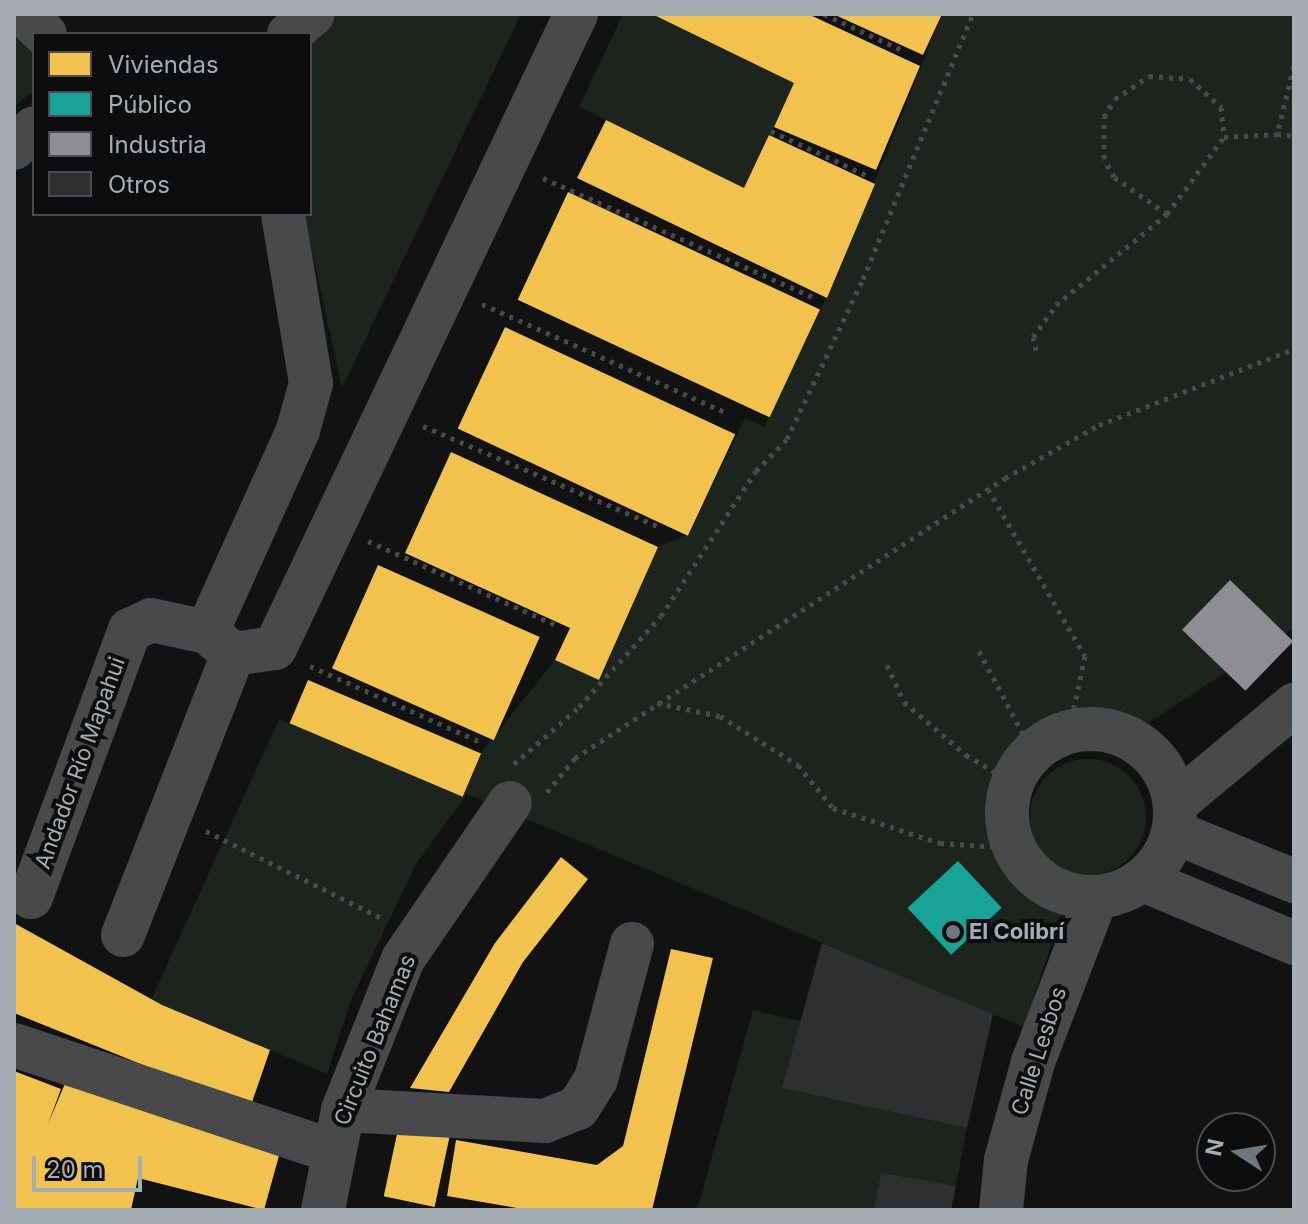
<!DOCTYPE html>
<meta charset="utf-8">
<style>
body{margin:0}
#map{position:relative;width:1308px;height:1224px;overflow:hidden;background:#121213;font-family:Inter,sans-serif}
div>[style]{position:absolute}
[style*='--x']{left:calc(var(--x)*1px);top:calc(var(--y)*1px);width:calc(var(--w)*1px);rotate:calc(var(--a)*1deg)}
.green>*{inset:0;background:#1d231d}
.round{border-radius:50%}
.homes>*{inset:0;background:#f2c14e;transform-origin:0 0}
.public>*{inset:0;background:#17a398;transform-origin:0 0}
.industry>*{inset:0;background:#8d8d92;transform-origin:0 0}
.building>*{inset:0;background:#2e2f31}
.path>*{height:5px;margin-top:-2.5px;transform-origin:0;background:repeating-linear-gradient(90deg,#484b4d 0 4px,transparent 0 10px)}
.minor>*{height:44px;margin:-22px;padding:0 22px;transform-origin:22px;border-radius:22px;background:#47494b}
.minor>.ring{margin:-22px;padding:0;box-sizing:content-box;background:none;border:44px solid #47494b;border-radius:50%}
.dots>*{width:22px;height:22px;translate:-50% -50%;box-sizing:border-box;border:4px solid #0d0d0e;border-radius:50%}
span{translate:-50% -50%;white-space:nowrap;text-align:center;line-height:1.15;-webkit-text-stroke:8px #0d0d0e;paint-order:stroke}
.street-label{font-size:22px;color:#a3aeb4}
.poi-label{font-size:22px;color:#a3aeb4;font-weight:700}
.left{translate:0 -50%;text-align:left}
.frame{position:absolute;inset:0;border:16px solid #a3aeb4;pointer-events:none}
.legend{position:absolute;left:32px;top:32px;width:280px;height:184px;box-sizing:border-box;background:#0d0d0e;border:2px solid #494d50;margin:0;padding:10px 14px;list-style:none;font-size:24px;color:#a3aeb4}
.legend li{display:flex;align-items:center;gap:16px;height:40px}
.legend b{width:40px;border:2px solid #494d50}
.north{position:absolute;left:1196px;top:1112px;width:80px;height:80px;box-sizing:border-box;background:#0d0d0e;border:2px solid #494d50;border-radius:50%;rotate:282deg;font-size:22px;font-weight:700;line-height:32px;text-align:center;color:#a3aeb4}
.north::after{content:'';display:block;margin:auto;width:28px;height:36px;background:#70777c;clip-path:polygon(50% 0,100% 100%,50% 72%,0 100%)}
.scale{position:absolute;left:32px;top:1156px;width:110px;height:36px;box-sizing:border-box;border:4px solid #a3aeb4;border-top:0;padding-left:10px;font-size:24px;line-height:28px;white-space:nowrap;color:#a3aeb4;-webkit-text-stroke:6px #0d0d0e;paint-order:stroke}
</style>
<div id="map">
<div class="green">
<i style="clip-path:polygon(330px 14px,521px 14px,342px 388px,304px 214px,310px 37px)"></i>
<i style="clip-path:polygon(623px 14px,652px 14px,795px 83px,744px 188px,579px 107px)"></i>
<i style="clip-path:polygon(942px 14px,1294px 14px,1294px 628px,1130px 735px,1075px 728px,1027px 757px,1006px 809px,1010px 838px,1041px 883px,1067px 896px,1024px 1027px,467px 794px,416px 864px,351px 1000px,327px 1074px,151px 1000px,279px 719px,463px 796px,481px 753px,555px 660px,600px 680px,658px 547px,689px 534px,745px 418px,764px 427px,838px 273px)"></i>
<i style="clip-path:polygon(14px 33px,34px 51px,34px 91px,14px 106px)"></i>
<i class="round" style="left:1030px;top:759px;width:116px;height:116px"></i>
<i style="clip-path:polygon(753px 1010px,803px 1022px,783px 1088px,967px 1128px,951px 1210px,697px 1210px)"></i>
</div>
<div class="homes">
<i style="clip-path:polygon(652px 14px,808px 14px,920px 66px,876px 170px,774px 127px,794px 83px)"></i>
<i style="clip-path:polygon(833px 14px,942px 14px,923px 55px)"></i>
<i style="clip-path:polygon(606px 120px,744px 188px,769px 135px,875px 184px,827px 298px,577px 178px)"></i>
<i style="left:568px;top:192px;width:278px;height:119px;rotate:25deg"></i>
<i style="left:505px;top:327px;width:254px;height:112px;rotate:25deg"></i>
<i style="clip-path:polygon(451px 452px,658px 547px,599px 680px,555px 660px,570px 628px,405px 553px)"></i>
<i style="left:378px;top:565px;width:177px;height:113px;rotate:24deg"></i>
<i style="left:308px;top:680px;width:188px;height:47px;rotate:23deg"></i>
<i style="clip-path:polygon(561px 857px,588px 879px,523px 962px,449px 1092px,410px 1088px,495px 943px)"></i>
<i style="clip-path:polygon(14px 923px,162px 1005px,270px 1050px,250px 1108px,14px 1013px)"></i>
<i style="clip-path:polygon(671px 949px,713px 958px,652px 1210px,529px 1210px,447px 1196px,456px 1140px,597px 1165px,623px 1146px)"></i>
<i style="clip-path:polygon(14px 1071px,61px 1089px,48px 1124px,69px 1074px,280px 1152px,264px 1210px,138px 1178px,131px 1210px,14px 1210px)"></i>
<i style="left:401px;top:1115px;width:52px;height:83px;rotate:12deg"></i>
</div>
<div class="public">
<i style="left:958px;top:861px;width:64px;height:69px;rotate:47deg"></i>
</div>
<div class="industry">
<i style="left:1230px;top:580px;width:88px;height:69px;rotate:44deg"></i>
</div>
<div class="building">
<i style="clip-path:polygon(822px 943px,993px 1014px,967px 1128px,782px 1088px)"></i>
<i style="clip-path:polygon(881px 1173px,956px 1186px,951px 1210px,874px 1210px)"></i>
</div>
<div class="path">
<i style="--x:824;--y:14;--w:88;--a:24.8"></i>
<i style="--x:1294;--y:66;--w:70;--a:104"></i>
<i style="--x:1277;--y:134;--w:17;--a:7"></i>
<i style="--x:771;--y:131;--w:107;--a:24.9"></i>
<i style="--x:543;--y:178;--w:297;--a:23.8"></i>
<i style="--x:1167;--y:214;--w:65;--a:-145.1"></i>
<i style="--x:1114;--y:177;--w:21;--a:-118"></i>
<i style="--x:1104;--y:158;--w:41;--a:-90"></i>
<i style="--x:1104;--y:117;--w:21;--a:-59"></i>
<i style="--x:1115;--y:99;--w:41;--a:-34.1"></i>
<i style="--x:1149;--y:76;--w:41;--a:4.2"></i>
<i style="--x:1190;--y:79;--w:42;--a:42.1"></i>
<i style="--x:1221;--y:107;--w:30;--a:84"></i>
<i style="--x:482;--y:304;--w:270;--a:24"></i>
<i style="--x:1036;--y:350;--w:13;--a:-103"></i>
<i style="--x:1033;--y:337;--w:39;--a:-54"></i>
<i style="--x:1056;--y:305;--w:144;--a:-39.3"></i>
<i style="--x:1167;--y:214;--w:96;--a:-53.5"></i>
<i style="--x:1224;--y:137;--w:53;--a:-3.2"></i>
<i style="--x:423;--y:426;--w:254;--a:23.1"></i>
<i style="--x:988;--y:489;--w:193;--a:59.9"></i>
<i style="--x:1085;--y:656;--w:77;--a:102"></i>
<i style="--x:368;--y:541;--w:210;--a:24.1"></i>
<i style="--x:979;--y:651;--w:115;--a:62.1"></i>
<i style="--x:887;--y:665;--w:41;--a:65.3"></i>
<i style="--x:904;--y:702;--w:82;--a:40.5"></i>
<i style="--x:966;--y:755;--w:53;--a:30.4"></i>
<i style="--x:310;--y:666;--w:187;--a:24"></i>
<i style="--x:657;--y:703;--w:64;--a:11.7"></i>
<i style="--x:720;--y:716;--w:92;--a:32.1"></i>
<i style="--x:798;--y:765;--w:55;--a:50.9"></i>
<i style="--x:833;--y:808;--w:113;--a:18.1"></i>
<i style="--x:940;--y:843;--w:76;--a:3.8"></i>
<i style="--x:514;--y:764;--w:86;--a:-41.2"></i>
<i style="--x:579;--y:707;--w:122;--a:-48"></i>
<i style="--x:661;--y:616;--w:173;--a:-56.8"></i>
<i style="--x:756;--y:471;--w:45;--a:-45.9"></i>
<i style="--x:787;--y:439;--w:177;--a:-64.6"></i>
<i style="--x:863;--y:279;--w:287;--a:-67.5"></i>
<i style="--x:547;--y:792;--w:44;--a:-50.5"></i>
<i style="--x:575;--y:758;--w:513;--a:-33.07"></i>
<i style="--x:1005;--y:478;--w:108;--a:-29.4"></i>
<i style="--x:1099;--y:425;--w:209;--a:-21.3"></i>
<i style="--x:206;--y:831;--w:198;--a:26.4"></i>
</div>
<div class="minor">
<i style="--x:24;--y:14;--w:29;--a:44"></i>
<i style="--x:289;--y:34;--w:31;--a:-40"></i>
<i style="--x:14;--y:148;--w:28;--a:-45"></i>
<i style="--x:207;--y:632;--w:222;--a:-65.7"></i>
<i style="--x:298;--y:430;--w:49;--a:-74.5"></i>
<i style="--x:311;--y:383;--w:171;--a:-99.4"></i>
<i class="ring" style="left:1007px;top:729px;width:124px;height:124px"></i>
<i style="--x:1175;--y:804;--w:155;--a:-39.8"></i>
<i style="--x:1174;--y:832;--w:130;--a:22.2"></i>
<i style="--x:1143;--y:880;--w:164;--a:22.6"></i>
<i style="--x:31;--y:897;--w:285;--a:-69.7"></i>
<i style="--x:130;--y:630;--w:23;--a:-25"></i>
<i style="--x:151;--y:620;--w:57;--a:12.1"></i>
<i style="--x:207;--y:632;--w:34;--a:40"></i>
<i style="--x:233;--y:654;--w:42;--a:-8.1"></i>
<i style="--x:275;--y:648;--w:702;--a:-64.6"></i>
<i style="--x:123;--y:935;--w:302;--a:-68.6"></i>
<i style="--x:14;--y:1045;--w:336;--a:18.4"></i>
<i style="--x:343;--y:1110;--w:202;--a:3.1"></i>
<i style="--x:545;--y:1121;--w:35;--a:-22"></i>
<i style="--x:578;--y:1108;--w:34;--a:-58"></i>
<i style="--x:596;--y:1079;--w:140;--a:-75.1"></i>
<i style="--x:323;--y:1210;--w:102;--a:-78.7"></i>
<i style="--x:343;--y:1110;--w:162;--a:-68.3"></i>
<i style="--x:403;--y:959;--w:189;--a:-55.6"></i>
<i style="--x:1001;--y:1210;--w:50;--a:-84.3"></i>
<i style="--x:1006;--y:1160;--w:102;--a:-74.6"></i>
<i style="--x:1033;--y:1062;--w:176;--a:-69"></i>
</div>
<div class="dots">
<i style="left:953px;top:932px;background:#70777c"></i>
</div>
<div class="street-label">
<span style="left:80px;top:763px;rotate:-70deg">Andador Río Mapahui</span>
<span style="left:375px;top:1040px;rotate:-68deg">Circuito Bahamas</span>
<span style="left:1039px;top:1051px;rotate:-72deg">Calle Lesbos</span>
</div>
<div class="poi-label">
<span class="left" style="left:969px;top:932px">El Colibrí</span>
</div>
<div class="frame"></div>
<ul class="legend">
<li><b style="height:22px;background:#f2c14e"></b>Viviendas</li>
<li><b style="height:22px;background:#17a398"></b>Público</li>
<li><b style="height:22px;background:#8d8d92"></b>Industria</li>
<li><b style="height:22px;background:#2e2f31"></b>Otros</li>
</ul>
<div class="north">N</div>
<div class="scale">20 m</div>
</div>
